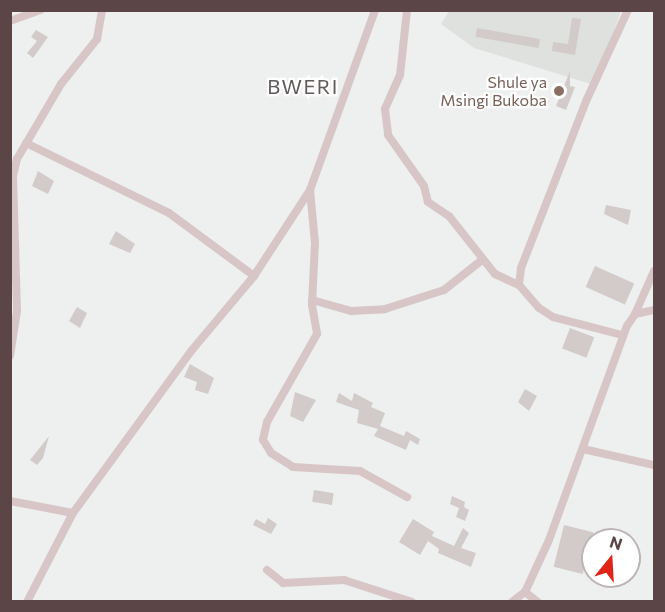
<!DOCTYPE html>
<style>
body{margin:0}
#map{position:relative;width:665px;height:612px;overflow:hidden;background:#edf0ee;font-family:Commissioner,sans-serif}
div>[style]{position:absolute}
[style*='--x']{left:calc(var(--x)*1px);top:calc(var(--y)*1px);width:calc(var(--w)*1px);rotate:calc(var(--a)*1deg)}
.education>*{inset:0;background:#dfe1df}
.building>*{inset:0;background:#d2cbca;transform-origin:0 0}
.street>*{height:8px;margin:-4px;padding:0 4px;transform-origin:4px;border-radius:4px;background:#d8c6c7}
.dots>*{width:16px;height:16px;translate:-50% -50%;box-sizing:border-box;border:3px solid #fff;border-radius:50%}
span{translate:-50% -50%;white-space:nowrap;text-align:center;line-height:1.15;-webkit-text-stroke:4.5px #fff;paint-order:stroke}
.education-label{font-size:16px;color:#785e54}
.right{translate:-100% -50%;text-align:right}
.quarter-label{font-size:20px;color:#625a5a;letter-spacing:1.5px}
.frame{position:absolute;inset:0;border:12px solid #5b4546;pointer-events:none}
.north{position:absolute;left:581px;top:528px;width:60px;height:60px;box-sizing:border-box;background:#fff;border:2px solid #bdb5b5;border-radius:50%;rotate:18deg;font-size:16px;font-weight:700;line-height:24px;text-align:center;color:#5b4546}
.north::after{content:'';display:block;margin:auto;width:21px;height:27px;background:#df2518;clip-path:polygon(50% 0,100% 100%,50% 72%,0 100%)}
</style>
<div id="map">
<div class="education">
<i style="clip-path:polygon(449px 11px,621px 11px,594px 85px,474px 48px,441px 24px)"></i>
</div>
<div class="building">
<i style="clip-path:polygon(572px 18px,581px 19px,575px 55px,552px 51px,553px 42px,568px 44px)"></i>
<i style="left:477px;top:28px;width:64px;height:9px;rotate:10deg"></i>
<i style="clip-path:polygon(36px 30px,48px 37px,33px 58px,27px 53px,37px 41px,31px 37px)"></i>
<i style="clip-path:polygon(570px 71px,570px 86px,575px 87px,566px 110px,556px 106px)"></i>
<i style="clip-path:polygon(38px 171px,54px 181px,48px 194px,32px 186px)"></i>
<i style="clip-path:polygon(606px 205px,631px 210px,628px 225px,604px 214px)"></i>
<i style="clip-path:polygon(116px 231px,135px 244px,130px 253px,109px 244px)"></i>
<i style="left:595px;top:266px;width:43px;height:23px;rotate:24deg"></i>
<i style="clip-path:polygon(77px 307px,87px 313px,80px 328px,69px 321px)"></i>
<i style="left:570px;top:328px;width:26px;height:22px;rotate:21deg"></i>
<i style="clip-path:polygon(190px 364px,214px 378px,208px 394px,195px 390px,197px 382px,184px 377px)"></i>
<i style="clip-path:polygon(525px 389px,537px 396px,529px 411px,518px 402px)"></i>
<i style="clip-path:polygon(295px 392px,316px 400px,303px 422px,290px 416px)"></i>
<i style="clip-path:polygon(339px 393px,352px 401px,354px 393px,373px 403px,371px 407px,385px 413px,380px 426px,404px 436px,406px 431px,420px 439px,418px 445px,410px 440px,406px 450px,374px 436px,378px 429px,357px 423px,359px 410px,336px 402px)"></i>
<i style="clip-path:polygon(49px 436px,43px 458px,37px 465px,30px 460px)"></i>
<i style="left:314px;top:490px;width:20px;height:12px;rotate:9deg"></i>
<i style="clip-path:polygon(452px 496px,465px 502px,464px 507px,469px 510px,465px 521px,456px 517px,459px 508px,450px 504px)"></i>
<i style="clip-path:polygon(268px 518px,277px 524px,271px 534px,253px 525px,256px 519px,265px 524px)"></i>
<i style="clip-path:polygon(413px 519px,434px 532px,432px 536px,454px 546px,463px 528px,469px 533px,461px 548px,476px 553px,471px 567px,438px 553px,439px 549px,428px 541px,420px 555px,399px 542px)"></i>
<i style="left:564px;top:525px;width:30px;height:43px;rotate:14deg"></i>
</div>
<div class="street">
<i style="--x:407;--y:10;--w:65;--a:96.1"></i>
<i style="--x:400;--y:75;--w:37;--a:114"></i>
<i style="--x:385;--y:109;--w:26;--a:83"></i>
<i style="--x:388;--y:135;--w:62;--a:54.8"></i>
<i style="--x:424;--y:186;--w:16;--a:76"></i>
<i style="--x:428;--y:202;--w:25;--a:34"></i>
<i style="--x:449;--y:216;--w:74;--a:51.6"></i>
<i style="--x:495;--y:274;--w:26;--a:25"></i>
<i style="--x:10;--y:21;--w:33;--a:-20"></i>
<i style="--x:26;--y:143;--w:159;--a:26.1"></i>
<i style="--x:169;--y:213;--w:106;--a:36.5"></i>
<i style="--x:310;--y:190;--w:53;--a:84.6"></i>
<i style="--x:315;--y:243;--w:62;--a:92.8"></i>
<i style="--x:312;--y:305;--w:29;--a:80"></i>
<i style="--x:317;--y:334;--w:101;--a:119.6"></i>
<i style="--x:267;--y:422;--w:18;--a:103"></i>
<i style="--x:263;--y:440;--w:15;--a:58"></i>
<i style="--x:271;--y:453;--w:26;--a:32"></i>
<i style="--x:293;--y:467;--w:67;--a:3.4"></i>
<i style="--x:360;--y:471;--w:54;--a:29"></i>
<i style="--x:312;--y:300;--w:41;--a:15.8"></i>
<i style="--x:351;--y:311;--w:34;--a:-3"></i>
<i style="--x:385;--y:309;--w:62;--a:-17.9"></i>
<i style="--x:444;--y:290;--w:48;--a:-38.3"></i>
<i style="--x:635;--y:314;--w:47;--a:-66.2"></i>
<i style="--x:622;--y:335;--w:71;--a:-165.4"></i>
<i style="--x:553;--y:317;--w:17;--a:-147"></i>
<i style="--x:539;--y:308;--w:30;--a:-131"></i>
<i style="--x:519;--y:285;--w:17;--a:-83"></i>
<i style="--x:521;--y:268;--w:181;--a:-68.7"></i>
<i style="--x:587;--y:99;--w:98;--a:-65.3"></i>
<i style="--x:10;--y:356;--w:46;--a:-81.2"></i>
<i style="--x:17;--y:311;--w:135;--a:-91.7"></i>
<i style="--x:13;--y:176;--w:17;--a:-77"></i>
<i style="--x:17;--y:159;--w:87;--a:-59.6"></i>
<i style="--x:61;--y:84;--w:58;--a:-51.3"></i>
<i style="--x:97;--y:39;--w:29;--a:-80"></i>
<i style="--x:583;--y:449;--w:73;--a:12.7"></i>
<i style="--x:10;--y:501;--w:64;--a:10.8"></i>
<i style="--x:267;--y:570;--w:21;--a:39"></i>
<i style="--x:283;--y:583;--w:61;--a:-2.8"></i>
<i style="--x:344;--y:580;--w:71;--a:17.9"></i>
<i style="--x:525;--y:592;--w:16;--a:38"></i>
<i style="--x:27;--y:602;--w:100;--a:-62.7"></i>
<i style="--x:73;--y:513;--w:202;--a:-53.9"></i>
<i style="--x:192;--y:350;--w:97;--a:-50"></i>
<i style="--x:254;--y:276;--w:103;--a:-56.9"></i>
<i style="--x:310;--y:190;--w:191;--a:-70.1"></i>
<i style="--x:512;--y:602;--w:16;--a:-38"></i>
<i style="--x:525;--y:592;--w:57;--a:-65.2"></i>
<i style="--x:549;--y:540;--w:228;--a:-70"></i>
<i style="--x:627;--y:326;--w:14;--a:-56"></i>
<i style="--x:635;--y:314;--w:19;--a:-12"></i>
</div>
<div class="dots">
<i style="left:559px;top:91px;background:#8d6e63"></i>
</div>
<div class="education-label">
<span class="right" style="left:547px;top:91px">Shule ya<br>Msingi Bukoba</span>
</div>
<div class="quarter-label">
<span style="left:303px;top:86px">BWERI</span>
</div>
<div class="frame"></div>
<div class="north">N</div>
</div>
